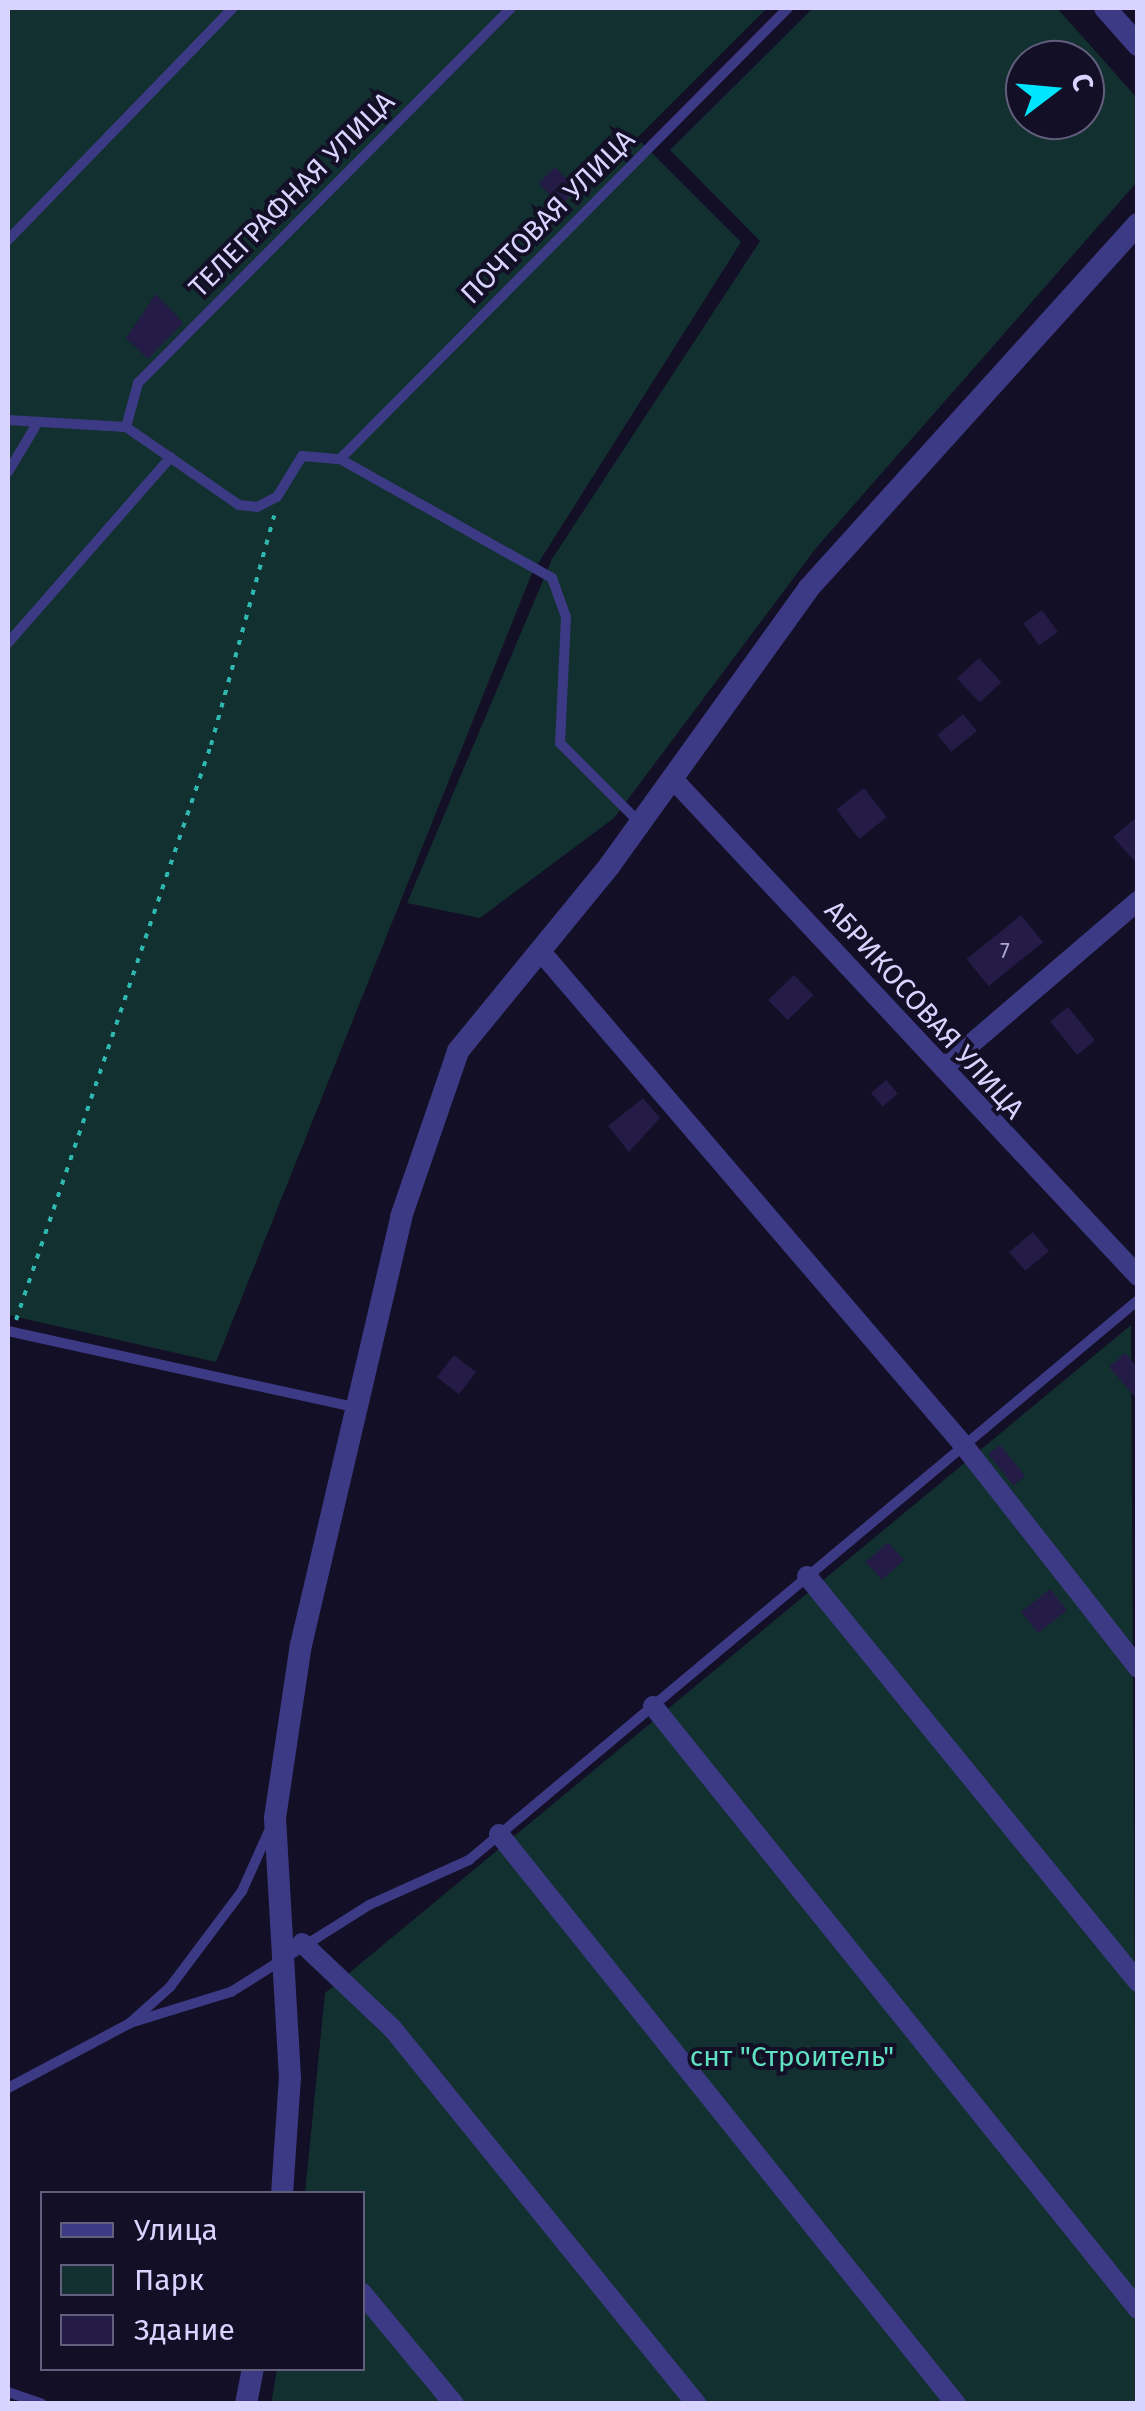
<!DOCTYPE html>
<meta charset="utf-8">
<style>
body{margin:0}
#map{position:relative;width:1145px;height:2411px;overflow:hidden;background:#130f26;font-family:"Fira Sans",sans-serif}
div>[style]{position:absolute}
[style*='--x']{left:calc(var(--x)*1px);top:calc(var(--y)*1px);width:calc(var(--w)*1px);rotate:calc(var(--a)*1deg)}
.green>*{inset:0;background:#12302f}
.building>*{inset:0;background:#241b47;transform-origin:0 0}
.path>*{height:4px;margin-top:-2px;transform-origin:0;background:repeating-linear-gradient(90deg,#2fb8b0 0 5px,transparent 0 13px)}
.service>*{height:10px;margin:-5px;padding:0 5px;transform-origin:5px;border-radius:5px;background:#3d3a85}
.minor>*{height:20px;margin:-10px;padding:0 10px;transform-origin:10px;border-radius:10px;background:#3d3a85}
.tertiary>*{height:22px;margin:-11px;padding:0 11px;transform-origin:11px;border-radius:11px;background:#3d3a85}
span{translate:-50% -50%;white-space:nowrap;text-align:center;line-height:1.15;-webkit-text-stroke:8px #130f26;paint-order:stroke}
.number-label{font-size:22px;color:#aca6d1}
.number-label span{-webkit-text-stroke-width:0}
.street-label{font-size:28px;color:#d9d4ff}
.park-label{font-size:28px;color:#5fe0c0}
.frame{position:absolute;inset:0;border:10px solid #d9d4ff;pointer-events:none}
.legend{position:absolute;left:40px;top:2191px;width:325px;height:180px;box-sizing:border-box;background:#130f26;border:2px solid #625e7d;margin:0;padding:12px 18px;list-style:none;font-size:30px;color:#d9d4ff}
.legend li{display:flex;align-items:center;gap:20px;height:50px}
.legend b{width:50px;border:2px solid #625e7d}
.north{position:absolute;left:1005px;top:40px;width:100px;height:100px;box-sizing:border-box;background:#130f26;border:2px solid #625e7d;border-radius:50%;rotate:74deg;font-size:28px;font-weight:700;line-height:40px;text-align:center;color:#d9d4ff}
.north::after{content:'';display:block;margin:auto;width:35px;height:45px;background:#00e5ff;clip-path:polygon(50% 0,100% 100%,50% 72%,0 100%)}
</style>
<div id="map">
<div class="green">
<i style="clip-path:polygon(8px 8px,767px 8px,637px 138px,741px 242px,532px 573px,216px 1362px,8px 1315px)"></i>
<i style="clip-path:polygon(evenodd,813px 8px,1057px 8px,1137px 98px,1137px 182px,816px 548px,614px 818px,480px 918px,407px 903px,552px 559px,760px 241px,670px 150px,813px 8px,1025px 60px,1085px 60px,1085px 120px,1025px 120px,1025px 60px)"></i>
<i style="clip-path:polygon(1131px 1325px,1137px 2403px,271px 2404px,277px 2369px,362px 2368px,362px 2194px,305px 2193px,325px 1993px)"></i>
</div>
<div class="building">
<i style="left:555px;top:167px;width:31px;height:23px;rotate:45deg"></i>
<i style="clip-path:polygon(156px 294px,183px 323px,148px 359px,126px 338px)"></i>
<i style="left:1042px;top:610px;width:27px;height:23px;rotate:54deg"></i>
<i style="left:979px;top:658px;width:33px;height:30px;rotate:47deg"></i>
<i style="left:963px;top:714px;width:22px;height:33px;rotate:51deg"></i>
<i style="left:864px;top:788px;width:37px;height:35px;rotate:52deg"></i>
<i style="clip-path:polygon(1138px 816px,1138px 865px,1113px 837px)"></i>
<i style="left:1021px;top:915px;width:35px;height:70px;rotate:51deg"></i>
<i style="left:794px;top:975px;width:28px;height:36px;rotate:46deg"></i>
<i style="left:1068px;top:1007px;width:43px;height:23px;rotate:51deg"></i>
<i style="left:886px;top:1080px;width:18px;height:20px;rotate:49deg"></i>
<i style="clip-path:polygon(643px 1098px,660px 1118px,629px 1152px,608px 1126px)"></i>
<i style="left:1033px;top:1232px;width:25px;height:31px;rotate:50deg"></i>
<i style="clip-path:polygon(1125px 1353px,1138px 1368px,1138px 1400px,1109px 1367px)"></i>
<i style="left:454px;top:1355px;width:28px;height:28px;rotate:38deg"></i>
<i style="left:1000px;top:1445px;width:40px;height:15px;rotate:51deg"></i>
<i style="left:888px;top:1542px;width:24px;height:30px;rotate:48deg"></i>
<i style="left:1050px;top:1589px;width:27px;height:37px;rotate:51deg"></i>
</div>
<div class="path">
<i style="--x:16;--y:1320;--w:607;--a:-71.27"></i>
<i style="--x:211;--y:745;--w:238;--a:-74.6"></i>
</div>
<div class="service">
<i style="--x:8;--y:240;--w:323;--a:-45.9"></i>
<i style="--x:8;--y:420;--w:118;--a:3.4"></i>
<i style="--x:126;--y:427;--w:137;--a:34.6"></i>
<i style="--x:239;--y:505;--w:18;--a:6"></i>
<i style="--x:257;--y:507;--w:22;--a:-27"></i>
<i style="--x:277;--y:497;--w:48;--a:-58.6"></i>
<i style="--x:302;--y:456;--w:38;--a:5"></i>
<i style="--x:340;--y:459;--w:243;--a:29.3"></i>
<i style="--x:552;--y:578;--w:41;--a:70.3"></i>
<i style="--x:566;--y:617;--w:126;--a:92.7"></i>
<i style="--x:560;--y:743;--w:112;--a:45"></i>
<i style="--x:126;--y:427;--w:46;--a:-74.7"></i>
<i style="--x:138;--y:383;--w:529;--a:-45.15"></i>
<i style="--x:340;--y:459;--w:636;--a:-45.19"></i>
<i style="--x:8;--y:472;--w:52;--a:-59"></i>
<i style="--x:8;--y:643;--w:247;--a:-48.8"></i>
<i style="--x:8;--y:1331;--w:355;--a:12.4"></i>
<i style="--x:130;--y:2023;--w:106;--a:-17.1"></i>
<i style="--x:231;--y:1992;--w:163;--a:-32.2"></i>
<i style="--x:369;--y:1905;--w:110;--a:-24.2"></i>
<i style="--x:469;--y:1860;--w:872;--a:-39.93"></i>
<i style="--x:8;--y:2088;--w:138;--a:-28"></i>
<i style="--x:130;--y:2023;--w:54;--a:-42"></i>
<i style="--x:170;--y:1987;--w:120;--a:-53.1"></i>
<i style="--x:242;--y:1891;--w:66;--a:-65.8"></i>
<i style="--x:8;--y:2392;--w:36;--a:19"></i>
</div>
<div class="minor">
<i style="--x:672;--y:778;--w:682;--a:46.9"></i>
<i style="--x:542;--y:953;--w:644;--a:49.41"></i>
<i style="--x:961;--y:1442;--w:287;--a:51.9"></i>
<i style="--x:943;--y:1068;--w:257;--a:-40.6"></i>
<i style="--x:807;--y:1576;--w:524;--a:50.81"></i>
<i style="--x:653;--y:1706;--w:774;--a:51.19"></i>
<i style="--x:499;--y:1834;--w:731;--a:51.28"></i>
<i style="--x:302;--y:1943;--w:124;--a:43.4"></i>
<i style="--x:392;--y:2028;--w:484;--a:51"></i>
<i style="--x:362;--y:2293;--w:144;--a:50.3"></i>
</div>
<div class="tertiary">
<i style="--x:1105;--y:8;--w:50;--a:48.3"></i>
<i style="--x:282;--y:2194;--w:116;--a:-86.1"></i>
<i style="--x:290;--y:2078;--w:260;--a:-93.3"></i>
<i style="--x:275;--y:1818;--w:175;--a:-81.5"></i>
<i style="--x:301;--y:1645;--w:440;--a:-76.8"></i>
<i style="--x:401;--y:1217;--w:176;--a:-71"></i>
<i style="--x:458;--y:1051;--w:240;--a:-50.7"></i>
<i style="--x:610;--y:865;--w:340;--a:-54.3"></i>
<i style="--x:808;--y:589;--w:492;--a:-47.9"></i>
<i style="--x:246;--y:2404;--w:37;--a:-79"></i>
</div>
<div class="number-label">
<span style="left:1005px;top:951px">7</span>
</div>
<div class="street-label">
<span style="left:292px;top:195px;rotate:-45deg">ТЕЛЕГРАФНАЯ УЛИЦА</span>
<span style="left:548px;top:217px;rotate:-45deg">ПОЧТОВАЯ УЛИЦА</span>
<span style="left:924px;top:1010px;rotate:48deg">АБРИКОСОВАЯ УЛИЦА</span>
</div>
<div class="park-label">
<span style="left:792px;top:2057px">снт "Строитель"</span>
</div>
<div class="frame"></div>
<ul class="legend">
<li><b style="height:12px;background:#3d3a85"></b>Улица</li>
<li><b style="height:28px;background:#12302f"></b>Парк</li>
<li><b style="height:28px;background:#241b47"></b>Здание</li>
</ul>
<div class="north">С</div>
</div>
